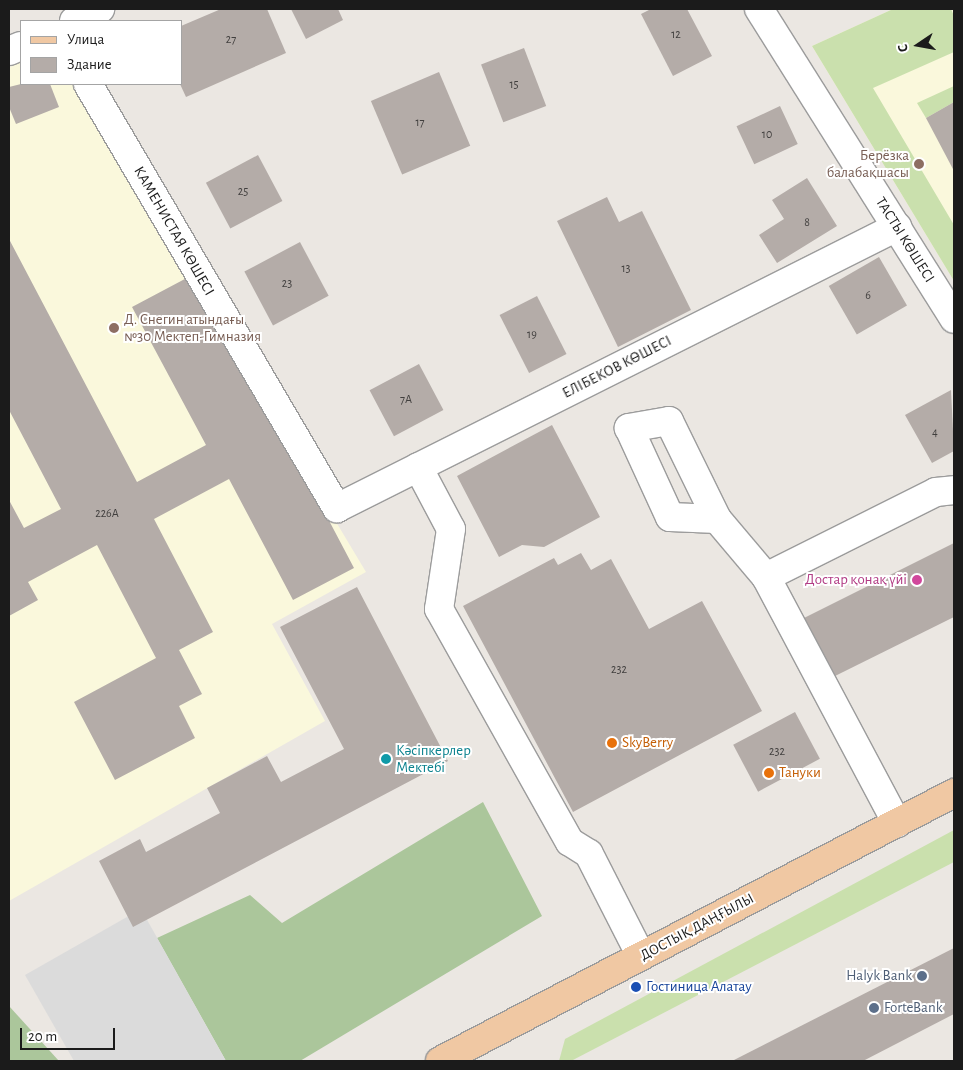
<!DOCTYPE html>
<meta charset="utf-8">
<style>
body{margin:0}
#map{position:relative;width:963px;height:1070px;overflow:hidden;background:#ebe7e2;font-family:"Alegreya Sans",sans-serif}
div>[style]{position:absolute}
[style*='--x']{left:calc(var(--x)*1px);top:calc(var(--y)*1px);width:calc(var(--w)*1px);rotate:calc(var(--a)*1deg)}
.education>*{inset:0;background:#faf8dc}
.grass>*{inset:0;background:#cae0ad}
.forest>*{inset:0;background:#abc69b}
.parking>*{inset:0;background:#dbdbdb}
.building>*{inset:0;background:#b4aca8;transform-origin:0 0}
.roads{filter:drop-shadow(1px 0 #9c9c9c) drop-shadow(-1px 0 #9c9c9c) drop-shadow(0 1px #9c9c9c) drop-shadow(0 -1px #9c9c9c)}
.minor>*{height:28px;margin:-14px;padding:0 14px;transform-origin:14px;border-radius:14px;background:#fff}
.major>*{height:28px;margin:-14px;padding:0 14px;transform-origin:14px;border-radius:14px;background:#f0c8a3}
.dots>*{width:14px;height:14px;translate:-50% -50%;box-sizing:border-box;border:2px solid #fff;border-radius:50%}
span{translate:-50% -50%;white-space:nowrap;text-align:center;line-height:1.15;-webkit-text-stroke:4px #fff;paint-order:stroke}
.number-label{font-size:12px;color:#413f3e}
.number-label span{-webkit-text-stroke-width:0}
.education-label{font-size:15px;color:#785e54}
.right{translate:-100% -50%;text-align:right}
.left{translate:0 -50%;text-align:left}
.street-label{font-size:15px;color:#1b1b1b}
.hotel-label{font-size:15px;color:#b23c85}
.food-label{font-size:15px;color:#c56008}
.culture-label{font-size:15px;color:#0d838f}
.service-label{font-size:15px;color:#4e5e75}
.transit-label{font-size:15px;color:#164399}
.frame{position:absolute;inset:0;border:10px solid #1b1b1b;pointer-events:none}
.legend{position:absolute;left:20px;top:20px;width:162px;height:65px;box-sizing:border-box;background:#fff;border:1px solid #a4a4a4;margin:0;padding:6px 9px;list-style:none;font-size:15px;color:#1b1b1b}
.legend li{display:flex;align-items:center;gap:10px;height:25px}
.legend b{width:25px;border:1px solid #a4a4a4}
.north{position:absolute;left:893px;top:20px;width:50px;height:50px;-webkit-text-stroke:4px #fff;paint-order:stroke;rotate:258deg;font-size:14px;font-weight:700;line-height:20px;text-align:center;color:#1b1b1b}
.north::after{content:'';display:block;margin:auto;width:18px;height:22px;background:#1b1b1b;clip-path:polygon(50% 0,100% 100%,50% 72%,0 100%)}
.scale{position:absolute;left:20px;top:1028px;width:95px;height:22px;box-sizing:border-box;border:2px solid #1b1b1b;border-top:0;padding-left:6px;font-size:15px;line-height:18px;white-space:nowrap;color:#1b1b1b;-webkit-text-stroke:4px #fff;paint-order:stroke}
</style>
<div id="map">
<div class="education">
<i style="clip-path:polygon(893px 9px,954px 9px,954px 281px,812px 46px)"></i>
<i style="clip-path:polygon(21px 61px,21px 84px,74px 84px,366px 572px,272px 624px,325px 721px,9px 901px,9px 68px)"></i>
</div>
<div class="grass">
<i style="clip-path:polygon(893px 9px,951px 9px,954px 16px,954px 52px,873px 88px,954px 225px,954px 281px,812px 46px)"></i>
<i style="clip-path:polygon(954px 86px,954px 102px,926px 118px,917px 103px)"></i>
<i style="clip-path:polygon(954px 830px,954px 862px,571px 1061px,559px 1061px,565px 1039px)"></i>
</div>
<div class="forest">
<i style="clip-path:polygon(483px 802px,542px 916px,300px 1061px,226px 1061px,157px 938px,250px 895px,282px 923px)"></i>
<i style="clip-path:polygon(9px 1006px,59px 1061px,9px 1061px)"></i>
</div>
<div class="parking">
<i style="clip-path:polygon(141px 909px,226px 1061px,74px 1061px,25px 975px)"></i>
</div>
<div class="building">
<i style="clip-path:polygon(221px 9px,267px 9px,286px 53px,186px 97px,180px 84px,181px 26px)"></i>
<i style="clip-path:polygon(291px 9px,338px 9px,343px 20px,306px 39px)"></i>
<i style="clip-path:polygon(651px 9px,687px 9px,712px 56px,673px 76px,641px 14px)"></i>
<i style="left:524px;top:48px;width:62px;height:46px;rotate:69deg"></i>
<i style="left:439px;top:72px;width:80px;height:74px;rotate:67deg"></i>
<i style="clip-path:polygon(21px 84px,50px 84px,59px 107px,16px 124px,9px 107px,9px 87px)"></i>
<i style="clip-path:polygon(954px 102px,954px 171px,926px 118px)"></i>
<i style="left:780px;top:106px;width:42px;height:48px;rotate:65deg"></i>
<i style="left:258px;top:155px;width:52px;height:59px;rotate:62deg"></i>
<i style="clip-path:polygon(807px 178px,837px 226px,777px 263px,759px 235px,784px 219px,772px 200px)"></i>
<i style="clip-path:polygon(607px 197px,619px 222px,642px 211px,691px 310px,618px 347px,557px 221px)"></i>
<i style="clip-path:polygon(9px 239px,137px 482px,206px 445px,132px 307px,198px 272px,354px 568px,293px 600px,229px 479px,154px 519px,213px 632px,179px 650px,202px 694px,179px 706px,195px 738px,115px 780px,74px 702px,156px 658px,97px 545px,28px 582px,38px 600px,9px 616px,9px 500px,24px 528px,61px 509px,9px 410px)"></i>
<i style="left:300px;top:242px;width:61px;height:63px;rotate:62deg"></i>
<i style="left:879px;top:257px;width:56px;height:58px;rotate:60deg"></i>
<i style="left:537px;top:296px;width:65px;height:42px;rotate:63deg"></i>
<i style="left:419px;top:364px;width:52px;height:56px;rotate:62deg"></i>
<i style="clip-path:polygon(951px 390px,954px 451px,932px 463px,905px 415px)"></i>
<i style="clip-path:polygon(552px 425px,600px 517px,544px 547px,522px 545px,499px 557px,457px 476px)"></i>
<i style="clip-path:polygon(954px 543px,954px 617px,831px 678px,802px 619px)"></i>
<i style="clip-path:polygon(581px 553px,591px 570px,611px 559px,649px 629px,702px 601px,762px 711px,573px 812px,463px 606px,554px 558px,558px 565px)"></i>
<i style="clip-path:polygon(357px 587px,448px 761px,133px 927px,99px 861px,140px 839px,146px 852px,220px 813px,207px 788px,267px 756px,281px 782px,344px 749px,280px 627px)"></i>
<i style="left:795px;top:712px;width:53px;height:70px;rotate:62deg"></i>
<i style="clip-path:polygon(954px 948px,954px 1014px,863px 1061px,732px 1061px)"></i>
</div>
<div class="roads">
<div class="minor">
<i style="--x:759;--y:9;--w:366;--a:57.8"></i>
<i style="--x:74;--y:21;--w:29;--a:-25"></i>
<i style="--x:9;--y:51;--w:13;--a:-23"></i>
<i style="--x:88;--y:84;--w:492;--a:59.6"></i>
<i style="--x:337;--y:508;--w:627;--a:-26.65"></i>
<i style="--x:418;--y:467;--w:70;--a:62"></i>
<i style="--x:451;--y:529;--w:81;--a:98.5"></i>
<i style="--x:439;--y:609;--w:267;--a:60.7"></i>
<i style="--x:570;--y:842;--w:22;--a:32"></i>
<i style="--x:589;--y:854;--w:114;--a:63"></i>
<i style="--x:717;--y:519;--w:109;--a:-116.1"></i>
<i style="--x:669;--y:421;--w:41;--a:170.1"></i>
<i style="--x:629;--y:428;--w:98;--a:65.3"></i>
<i style="--x:670;--y:517;--w:47;--a:2.4"></i>
<i style="--x:717;--y:519;--w:76;--a:49.8"></i>
<i style="--x:766;--y:577;--w:279;--a:62"></i>
<i style="--x:766;--y:577;--w:190;--a:-26.6"></i>
<i style="--x:936;--y:492;--w:18;--a:-6"></i>
</div>
<div class="major">
<i style="--x:440;--y:1061;--w:580;--a:-27.54"></i>
</div>
</div>
<div class="dots">
<i style="left:919px;top:164px;background:#8d6e63"></i>
<i style="left:114px;top:328px;background:#8d6e63"></i>
<i style="left:917px;top:580px;background:#d1479c"></i>
<i style="left:612px;top:743px;background:#e8710a"></i>
<i style="left:386px;top:759px;background:#0f9aa8"></i>
<i style="left:769px;top:773px;background:#e8710a"></i>
<i style="left:922px;top:976px;background:#5c6f8a"></i>
<i style="left:636px;top:987px;background:#1a4fb4"></i>
<i style="left:874px;top:1008px;background:#5c6f8a"></i>
</div>
<div class="number-label">
<span style="left:676px;top:35px">12</span>
<span style="left:231px;top:40px">27</span>
<span style="left:514px;top:85px">15</span>
<span style="left:420px;top:123px">17</span>
<span style="left:767px;top:135px">10</span>
<span style="left:243px;top:192px">25</span>
<span style="left:807px;top:223px">8</span>
<span style="left:626px;top:269px">13</span>
<span style="left:287px;top:284px">23</span>
<span style="left:868px;top:296px">6</span>
<span style="left:532px;top:335px">19</span>
<span style="left:406px;top:400px">7А</span>
<span style="left:935px;top:433px">4</span>
<span style="left:107px;top:514px">226А</span>
<span style="left:619px;top:670px">232</span>
<span style="left:777px;top:752px">232</span>
</div>
<div class="education-label">
<span class="right" style="left:909px;top:164px">Берёзка<br>балабақшасы</span>
<span class="left" style="left:124px;top:328px">Д. Снегин атындағы<br>№30 Мектеп-Гимназия</span>
</div>
<div class="street-label">
<span style="left:174px;top:231px;rotate:60deg">КАМЕНИСТАЯ КӨШЕСІ</span>
<span style="left:905px;top:240px;rotate:58deg">ТАСТЫ КӨШЕСІ</span>
<span style="left:617px;top:367px;rotate:-27deg">ЕЛІБЕКОВ КӨШЕСІ</span>
<span style="left:697px;top:927px;rotate:-28deg">ДОСТЫҚ ДАҢҒЫЛЫ</span>
</div>
<div class="hotel-label">
<span class="right" style="left:907px;top:580px">Достар қонақ үйі</span>
</div>
<div class="food-label">
<span class="left" style="left:622px;top:743px">SkyBerry</span>
<span class="left" style="left:779px;top:773px">Тануки</span>
</div>
<div class="culture-label">
<span class="left" style="left:396px;top:759px">Кәсіпкерлер<br>Мектебі</span>
</div>
<div class="service-label">
<span class="right" style="left:912px;top:976px">Halyk Bank</span>
<span class="left" style="left:884px;top:1008px">ForteBank</span>
</div>
<div class="transit-label">
<span class="left" style="left:646px;top:987px">Гостиница Алатау</span>
</div>
<div class="frame"></div>
<ul class="legend">
<li><b style="height:6px;background:#f0c8a3"></b>Улица</li>
<li><b style="height:14px;background:#b4aca8"></b>Здание</li>
</ul>
<div class="north">С</div>
<div class="scale">20 m</div>
</div>
